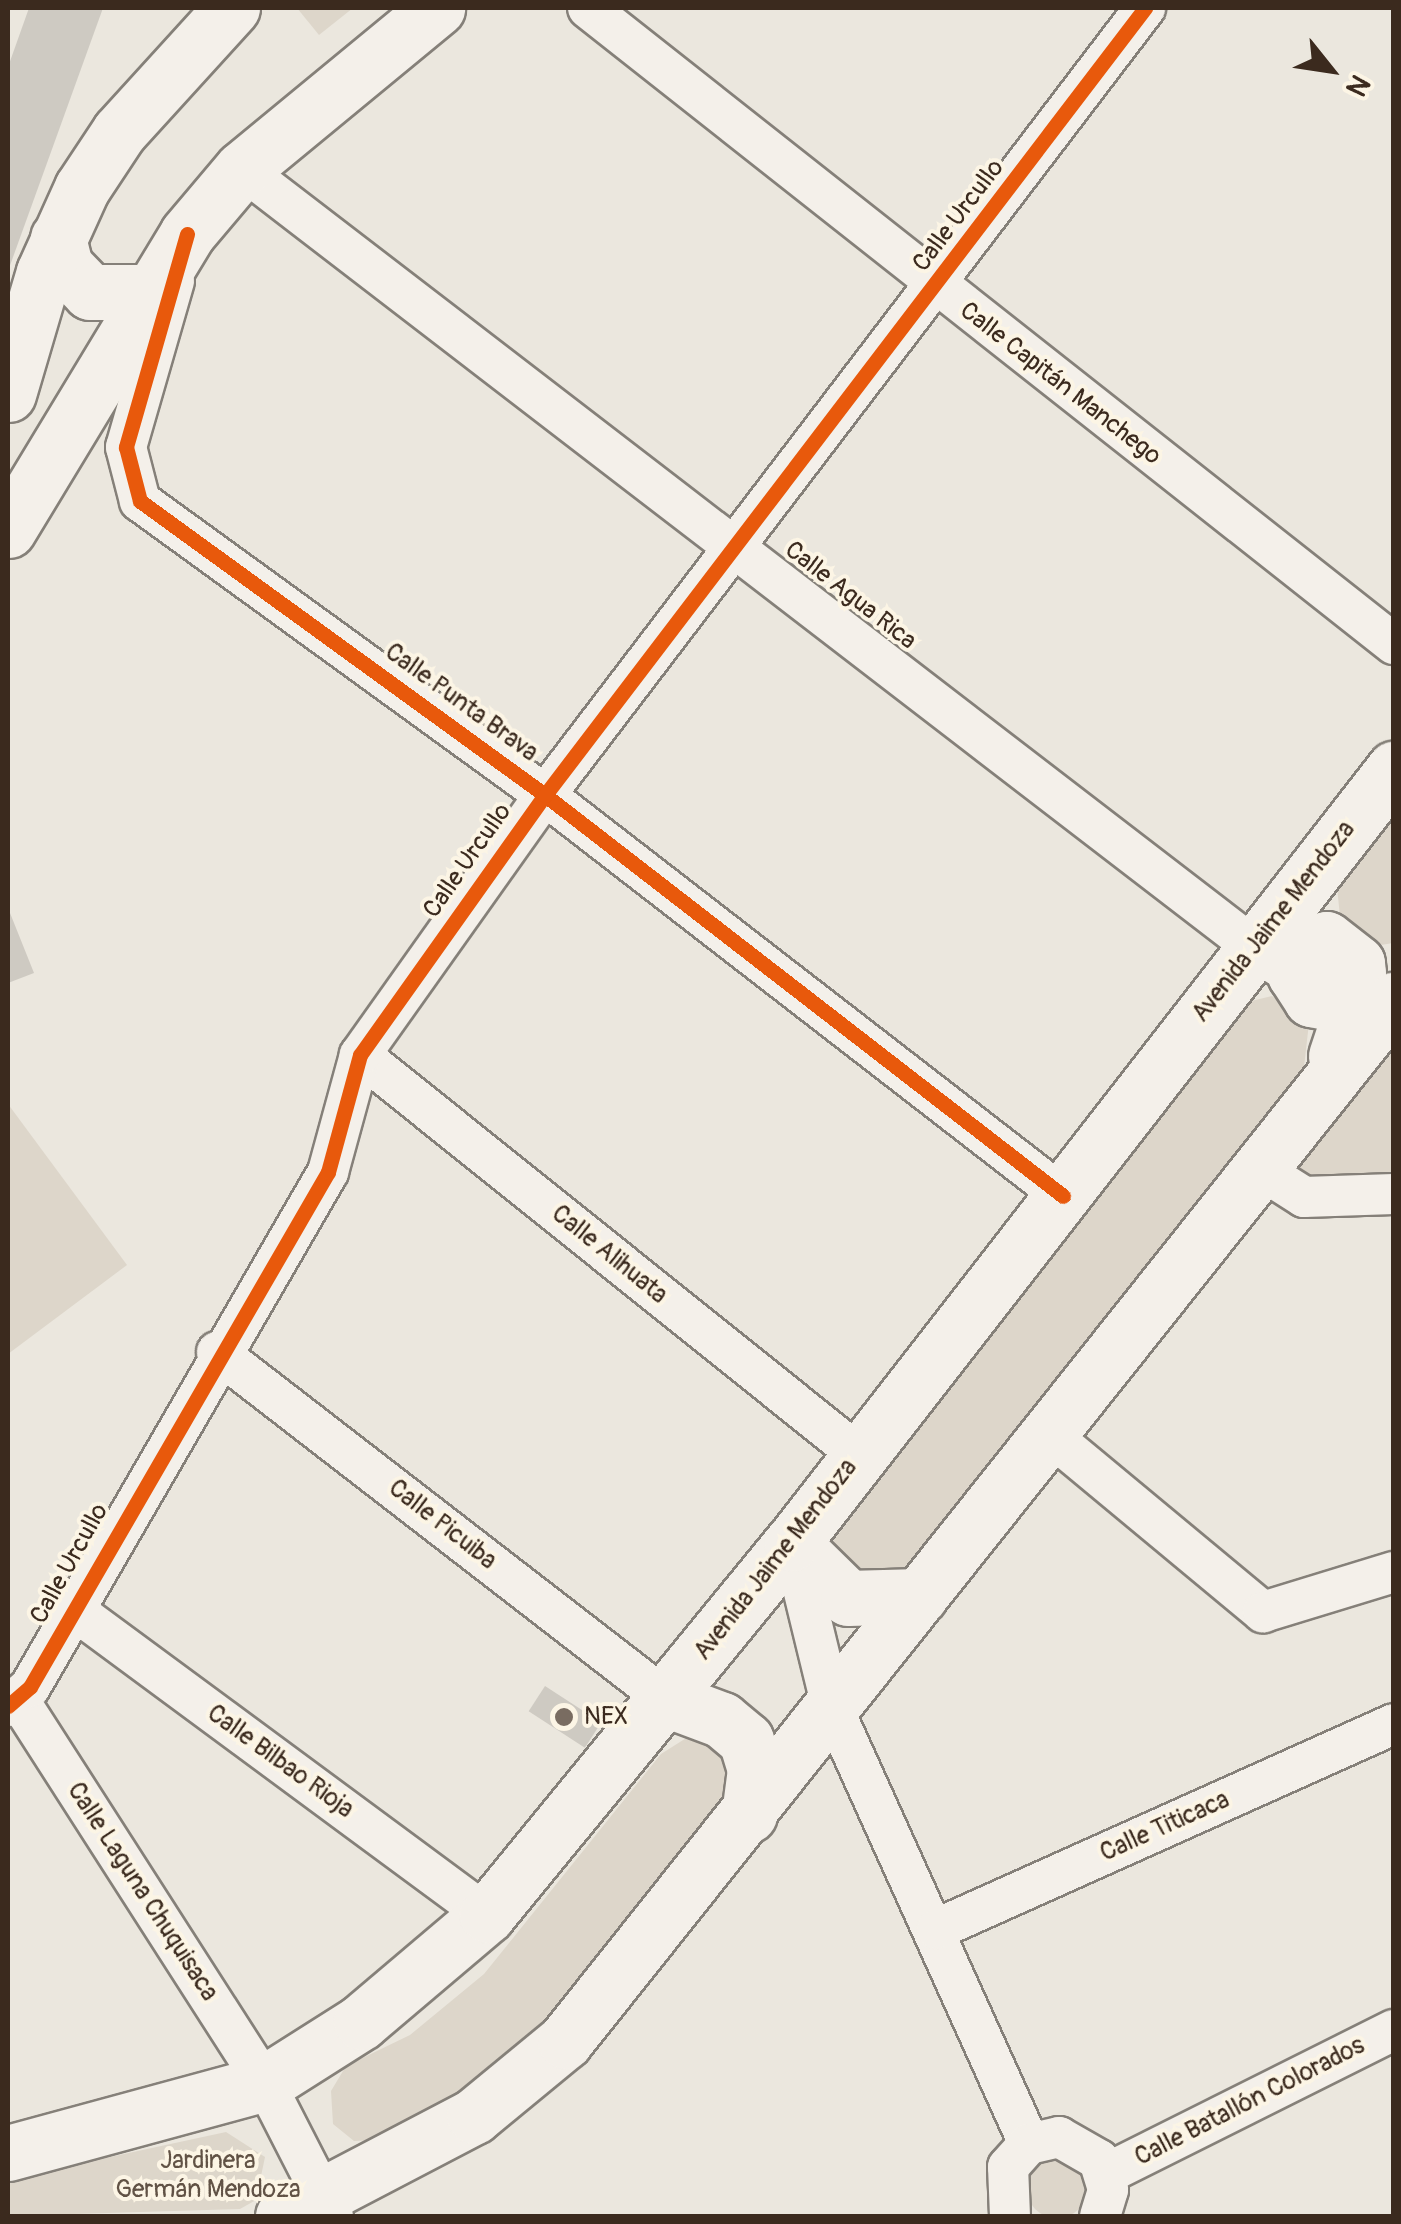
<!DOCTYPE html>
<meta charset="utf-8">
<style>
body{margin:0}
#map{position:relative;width:1401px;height:2224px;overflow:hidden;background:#ebe7de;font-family:Pangolin,sans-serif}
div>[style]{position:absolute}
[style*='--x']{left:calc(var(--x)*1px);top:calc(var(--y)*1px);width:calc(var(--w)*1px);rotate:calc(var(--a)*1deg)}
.green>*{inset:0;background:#ddd6ca}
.round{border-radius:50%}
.building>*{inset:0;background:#cecac2;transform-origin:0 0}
.roads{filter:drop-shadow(2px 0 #858079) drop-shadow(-2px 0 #858079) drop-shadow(0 2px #858079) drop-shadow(0 -2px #858079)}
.street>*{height:40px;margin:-20px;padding:0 20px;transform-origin:20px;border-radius:20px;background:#f4f0ea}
.primary>*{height:55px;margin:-27.5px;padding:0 27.5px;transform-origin:27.5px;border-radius:27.5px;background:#f4f0ea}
.cycleway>*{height:15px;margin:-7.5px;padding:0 7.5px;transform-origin:7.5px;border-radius:7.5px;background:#e8590c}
.dots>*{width:28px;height:28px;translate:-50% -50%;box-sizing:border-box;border:5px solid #fcf5e5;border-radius:50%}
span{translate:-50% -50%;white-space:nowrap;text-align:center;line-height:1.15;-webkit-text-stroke:8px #fcf5e5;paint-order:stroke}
.street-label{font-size:25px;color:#3b2a1e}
.poi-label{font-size:25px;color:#3b2a1e}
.left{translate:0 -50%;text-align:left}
.park-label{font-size:25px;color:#615245}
.frame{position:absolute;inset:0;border:10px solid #3b2a1e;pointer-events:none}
.north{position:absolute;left:1281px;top:20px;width:100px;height:100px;-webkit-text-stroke:8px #fcf5e5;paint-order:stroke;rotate:120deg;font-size:28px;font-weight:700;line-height:40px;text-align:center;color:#3b2a1e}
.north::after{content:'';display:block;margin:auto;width:35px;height:45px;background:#3b2a1e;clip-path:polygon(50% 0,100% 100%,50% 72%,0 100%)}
</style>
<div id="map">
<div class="green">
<i style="clip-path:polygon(297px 8px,353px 8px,319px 35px)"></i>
<i style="clip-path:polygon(1393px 814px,1393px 943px,1375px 946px,1341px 926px,1337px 887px)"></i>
<i style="clip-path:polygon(1272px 996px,1309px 1023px,1304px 1067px,912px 1577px,883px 1589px,826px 1550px,1251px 1001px)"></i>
<i style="clip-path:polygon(1393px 1029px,1393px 1175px,1320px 1181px,1299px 1174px,1301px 1149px)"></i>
<i style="clip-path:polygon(8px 1104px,127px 1265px,8px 1354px)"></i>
<i style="clip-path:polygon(691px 1735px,738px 1768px,725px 1822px,509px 2063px,399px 2139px,354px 2141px,333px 2124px,331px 2091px,346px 2066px,410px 2035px,484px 1974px,661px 1754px)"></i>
<i style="clip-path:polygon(226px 2132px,265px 2157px,256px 2200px,240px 2209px,8px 2216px,8px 2179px)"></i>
<i class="round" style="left:1026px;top:2156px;width:62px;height:62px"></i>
</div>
<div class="building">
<i style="clip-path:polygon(29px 8px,103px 8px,8px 271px,8px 67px)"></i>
<i style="clip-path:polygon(8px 908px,34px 973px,8px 983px)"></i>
<i style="left:545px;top:1686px;width:67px;height:30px;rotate:33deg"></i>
</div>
<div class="roads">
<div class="street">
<i style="--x:588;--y:8;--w:1027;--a:38.28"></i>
<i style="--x:242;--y:169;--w:1306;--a:37.56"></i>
<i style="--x:174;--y:281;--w:173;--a:106.1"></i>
<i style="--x:126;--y:447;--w:56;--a:75.5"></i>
<i style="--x:140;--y:501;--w:500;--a:35.98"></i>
<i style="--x:545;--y:795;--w:655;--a:37.74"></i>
<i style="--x:360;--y:1055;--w:638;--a:38.7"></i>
<i style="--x:1260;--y:1169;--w:52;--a:32.5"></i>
<i style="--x:1304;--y:1197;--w:90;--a:-1.9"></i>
<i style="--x:217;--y:1352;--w:567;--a:37.7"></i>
<i style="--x:1051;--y:1436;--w:276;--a:39.7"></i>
<i style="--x:1263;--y:1612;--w:137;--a:-17"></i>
<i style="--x:792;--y:1543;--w:169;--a:76.3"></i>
<i style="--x:832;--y:1707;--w:479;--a:65.7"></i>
<i style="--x:74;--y:1610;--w:513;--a:36.45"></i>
<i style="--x:20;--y:1702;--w:453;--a:57.3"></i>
<i style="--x:265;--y:2083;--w:149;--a:62.9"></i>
<i style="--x:8;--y:1706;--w:29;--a:-41"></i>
<i style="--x:30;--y:1687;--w:595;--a:-59.94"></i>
<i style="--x:328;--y:1172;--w:121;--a:-74.7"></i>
<i style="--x:360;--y:1055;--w:319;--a:-54.6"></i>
<i style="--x:545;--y:795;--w:990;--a:-52.68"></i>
<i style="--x:937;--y:1929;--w:501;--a:-24.16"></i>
<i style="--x:1106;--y:2174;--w:322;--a:-26.6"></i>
<i style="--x:1010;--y:2216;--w:49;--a:-92.3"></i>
<i style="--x:1008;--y:2167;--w:31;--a:-48"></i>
<i style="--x:1029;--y:2144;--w:31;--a:-13"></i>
<i style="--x:1059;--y:2137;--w:46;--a:29.9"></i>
<i style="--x:1099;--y:2160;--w:31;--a:73"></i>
<i style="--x:1108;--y:2190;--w:27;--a:107"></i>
</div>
<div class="primary">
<i style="--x:58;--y:238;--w:29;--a:76"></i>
<i style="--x:65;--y:266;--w:36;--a:46"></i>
<i style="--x:90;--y:292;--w:59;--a:0"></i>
<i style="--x:8;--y:394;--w:127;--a:-73.6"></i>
<i style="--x:44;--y:272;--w:92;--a:-65.7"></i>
<i style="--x:82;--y:188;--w:67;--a:-56.5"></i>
<i style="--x:119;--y:132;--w:168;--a:-47.7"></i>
<i style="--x:8;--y:530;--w:346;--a:-58.8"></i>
<i style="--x:187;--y:234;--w:85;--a:-49.8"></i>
<i style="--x:242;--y:169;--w:253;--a:-39.5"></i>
<i style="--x:1336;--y:1056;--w:47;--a:-71.6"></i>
<i style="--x:1351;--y:1011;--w:39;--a:-80"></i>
<i style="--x:1358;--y:973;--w:10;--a:-96"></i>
<i style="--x:1357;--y:963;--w:39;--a:-142"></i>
<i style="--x:1326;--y:939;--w:30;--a:150"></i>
<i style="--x:1300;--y:954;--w:21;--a:104"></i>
<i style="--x:1295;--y:974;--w:30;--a:57"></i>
<i style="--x:1311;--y:999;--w:21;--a:11"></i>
<i style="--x:1332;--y:1003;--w:31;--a:-38"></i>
<i style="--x:792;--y:1543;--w:78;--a:44.5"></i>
<i style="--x:848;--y:1598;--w:72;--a:-1.6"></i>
<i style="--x:666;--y:1699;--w:60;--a:20.6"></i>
<i style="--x:722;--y:1720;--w:31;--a:40"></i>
<i style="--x:746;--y:1740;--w:30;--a:73"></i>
<i style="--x:755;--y:1769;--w:46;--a:97.4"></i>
<i style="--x:8;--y:2153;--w:266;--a:-15.2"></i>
<i style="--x:265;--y:2083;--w:114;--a:-32.4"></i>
<i style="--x:361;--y:2022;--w:165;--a:-40.3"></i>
<i style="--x:487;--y:1915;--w:481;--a:-50.7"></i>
<i style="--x:792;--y:1543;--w:981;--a:-52.13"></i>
<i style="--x:283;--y:2216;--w:216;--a:-27.6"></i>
<i style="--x:474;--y:2116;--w:118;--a:-39.5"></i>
<i style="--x:565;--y:2041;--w:1331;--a:-51.47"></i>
</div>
</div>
<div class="cycleway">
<i style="--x:187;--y:234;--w:222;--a:106"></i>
<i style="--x:126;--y:447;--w:56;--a:75.5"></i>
<i style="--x:140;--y:501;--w:500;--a:35.98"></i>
<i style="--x:545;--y:795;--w:655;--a:37.74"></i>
<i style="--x:8;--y:1706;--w:29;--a:-41"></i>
<i style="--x:30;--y:1687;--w:595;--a:-59.94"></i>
<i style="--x:328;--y:1172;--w:121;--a:-74.7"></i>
<i style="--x:360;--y:1055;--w:319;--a:-54.6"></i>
<i style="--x:545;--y:795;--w:990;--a:-52.68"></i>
</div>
<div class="dots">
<i style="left:564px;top:1717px;background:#796c61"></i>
</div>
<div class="street-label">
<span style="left:959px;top:216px;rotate:-53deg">Calle Urcullo</span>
<span style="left:1060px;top:384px;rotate:38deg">Calle Capitán Manchego</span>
<span style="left:850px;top:596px;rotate:38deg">Calle Agua Rica</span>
<span style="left:461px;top:703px;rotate:36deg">Calle Punta Brava</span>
<span style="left:468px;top:861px;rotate:-55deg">Calle Urcullo</span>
<span style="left:1274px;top:922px;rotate:-52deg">Avenida Jaime Mendoza</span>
<span style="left:609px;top:1255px;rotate:39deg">Calle Alihuata</span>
<span style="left:442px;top:1525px;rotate:38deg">Calle Picuiba</span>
<span style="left:776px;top:1560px;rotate:-52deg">Avenida Jaime Mendoza</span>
<span style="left:70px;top:1564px;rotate:-61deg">Calle Urcullo</span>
<span style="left:280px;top:1762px;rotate:36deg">Calle Bilbao Rioja</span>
<span style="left:1165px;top:1827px;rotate:-24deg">Calle Titicaca</span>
<span style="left:142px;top:1892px;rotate:57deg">Calle Laguna Chuquisaca</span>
<span style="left:1250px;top:2102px;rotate:-27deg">Calle Batallón Colorados</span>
</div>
<div class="poi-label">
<span class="left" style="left:584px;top:1717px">NEX</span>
</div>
<div class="park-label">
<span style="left:208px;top:2176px">Jardinera<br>Germán Mendoza</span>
</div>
<div class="frame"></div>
<div class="north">N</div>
</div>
